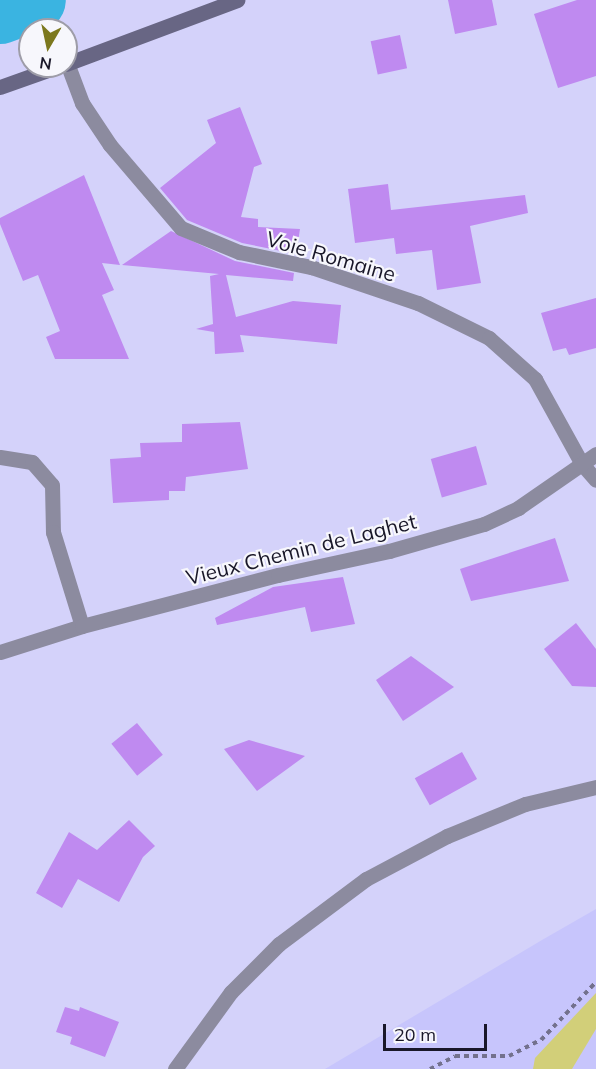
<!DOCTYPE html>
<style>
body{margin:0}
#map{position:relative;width:596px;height:1069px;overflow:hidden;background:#d4d2fa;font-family:Mulish,sans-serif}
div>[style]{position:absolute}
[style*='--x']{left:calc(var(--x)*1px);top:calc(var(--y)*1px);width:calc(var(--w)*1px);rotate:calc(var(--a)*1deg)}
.built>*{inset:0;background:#c7c5fc}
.green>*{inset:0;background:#d2cf79}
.river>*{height:62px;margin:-31px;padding:0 31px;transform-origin:31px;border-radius:31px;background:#3ab4e1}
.building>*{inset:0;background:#bf8af0;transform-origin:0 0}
.path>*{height:4px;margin-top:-2px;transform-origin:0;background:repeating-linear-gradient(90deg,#73718d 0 4.5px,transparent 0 9px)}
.service>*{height:15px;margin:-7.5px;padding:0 7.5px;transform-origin:7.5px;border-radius:7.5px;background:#8c8b9f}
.minor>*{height:15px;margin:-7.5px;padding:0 7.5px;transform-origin:7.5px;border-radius:7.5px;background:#8c8b9f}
.tertiary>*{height:15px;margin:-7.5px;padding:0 7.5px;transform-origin:7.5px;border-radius:7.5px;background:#8c8b9f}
.secondary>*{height:15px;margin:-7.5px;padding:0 7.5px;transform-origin:7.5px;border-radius:7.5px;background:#686684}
span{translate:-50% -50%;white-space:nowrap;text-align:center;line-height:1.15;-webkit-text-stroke:4.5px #f7f7fc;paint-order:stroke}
.street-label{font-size:21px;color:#191729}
.north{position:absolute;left:18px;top:18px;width:60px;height:60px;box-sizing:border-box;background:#f7f7fc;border:2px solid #9e9da8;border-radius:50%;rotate:189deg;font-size:16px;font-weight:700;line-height:24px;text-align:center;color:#191729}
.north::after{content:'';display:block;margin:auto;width:21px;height:27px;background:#7c781e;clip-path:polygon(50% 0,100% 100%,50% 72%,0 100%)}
.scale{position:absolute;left:383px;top:1024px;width:104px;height:27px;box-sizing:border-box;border:3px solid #191729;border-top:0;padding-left:8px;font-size:18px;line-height:21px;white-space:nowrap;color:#191729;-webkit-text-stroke:4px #f7f7fc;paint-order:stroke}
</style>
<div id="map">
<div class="built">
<i style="clip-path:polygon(596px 909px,596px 1069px,325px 1069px,542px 940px)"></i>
</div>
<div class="green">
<i style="clip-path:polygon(596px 993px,596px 1029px,572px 1069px,533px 1069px,535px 1058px)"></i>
</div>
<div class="river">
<i style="--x:0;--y:13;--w:37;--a:-20"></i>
</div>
<div class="building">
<i style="clip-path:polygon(448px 0,492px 0,497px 25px,455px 34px)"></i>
<i style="clip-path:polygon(577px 0,596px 0,596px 76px,558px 88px,534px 14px)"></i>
<i style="left:400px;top:35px;width:34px;height:30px;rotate:78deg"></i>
<i style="clip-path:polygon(240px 107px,262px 164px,254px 167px,241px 217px,258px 219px,258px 227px,300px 229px,296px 254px,242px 243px,187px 220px,160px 188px,216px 143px,207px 120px)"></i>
<i style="clip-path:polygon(84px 175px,120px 265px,102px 263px,114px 290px,102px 295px,129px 359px,55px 359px,46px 337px,60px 331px,38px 275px,23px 281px,0 224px,0 218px)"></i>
<i style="clip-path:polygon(388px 184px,391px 210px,525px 195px,528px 213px,470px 226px,481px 283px,437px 290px,432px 250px,396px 254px,394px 238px,355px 243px,348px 189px)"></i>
<i style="clip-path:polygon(171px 231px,235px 261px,294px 273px,293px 281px,226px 275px,236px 317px,293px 301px,341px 305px,337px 344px,240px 335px,244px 352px,215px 354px,214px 332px,196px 329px,213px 324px,210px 276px,219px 274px,122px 265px)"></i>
<i style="clip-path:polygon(596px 298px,596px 348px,569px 355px,566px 348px,553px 351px,541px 313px)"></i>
<i style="clip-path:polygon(240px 422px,248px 469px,186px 477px,185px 491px,169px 491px,169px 500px,113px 503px,110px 459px,141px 457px,140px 443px,182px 442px,182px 424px)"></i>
<i style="left:476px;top:446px;width:40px;height:47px;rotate:74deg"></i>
<i style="clip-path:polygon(555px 538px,569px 581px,471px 601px,460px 569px)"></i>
<i style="clip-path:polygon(343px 577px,355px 624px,311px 632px,305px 607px,217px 625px,215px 618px,273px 587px)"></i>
<i style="clip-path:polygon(576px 623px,596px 649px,596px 687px,572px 686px,544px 649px)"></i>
<i style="clip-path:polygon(411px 656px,454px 687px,403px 721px,376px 680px)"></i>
<i style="left:137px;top:723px;width:41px;height:33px;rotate:51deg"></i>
<i style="clip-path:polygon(249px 740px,305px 756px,257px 791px,224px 749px)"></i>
<i style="left:462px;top:752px;width:31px;height:54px;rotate:61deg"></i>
<i style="clip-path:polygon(129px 820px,155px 846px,143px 857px,119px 902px,78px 879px,62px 908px,36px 893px,69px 832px,97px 850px)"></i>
<i style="clip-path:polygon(65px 1007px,79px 1011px,80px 1007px,119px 1022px,105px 1057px,70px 1044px,72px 1037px,56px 1032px)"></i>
</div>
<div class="path">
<i style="--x:430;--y:1069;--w:28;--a:-27"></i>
<i style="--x:455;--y:1056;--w:54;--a:0"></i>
<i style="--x:509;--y:1056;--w:36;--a:-27"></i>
<i style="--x:541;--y:1040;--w:80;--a:-46.5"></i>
</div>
<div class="service">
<i style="--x:67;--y:63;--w:43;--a:69.4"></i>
<i style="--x:82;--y:103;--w:50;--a:56.3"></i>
<i style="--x:110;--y:145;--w:109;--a:49.5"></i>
<i style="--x:181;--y:228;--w:63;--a:22.5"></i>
<i style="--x:239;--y:252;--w:74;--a:11.8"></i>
<i style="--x:311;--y:267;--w:113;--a:18.6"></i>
<i style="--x:418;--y:303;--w:79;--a:26.2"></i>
<i style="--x:489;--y:338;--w:62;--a:41.7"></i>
<i style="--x:535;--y:379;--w:97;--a:61.1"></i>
<i style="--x:582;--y:464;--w:21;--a:49"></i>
<i style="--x:0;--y:457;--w:32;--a:9"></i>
<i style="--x:32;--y:462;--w:30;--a:49"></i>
<i style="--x:52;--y:485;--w:47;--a:88.8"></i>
<i style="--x:53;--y:532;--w:98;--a:72.9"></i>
</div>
<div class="minor">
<i style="--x:0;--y:652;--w:86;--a:-17.6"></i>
<i style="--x:82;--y:626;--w:203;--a:-14.6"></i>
<i style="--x:278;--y:575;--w:114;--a:-12.2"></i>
<i style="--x:389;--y:551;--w:99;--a:-15.9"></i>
<i style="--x:484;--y:524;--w:38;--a:-25"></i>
<i style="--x:518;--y:508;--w:95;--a:-34.7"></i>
</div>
<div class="tertiary">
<i style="--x:175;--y:1069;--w:95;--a:-54"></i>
<i style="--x:231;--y:992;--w:68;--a:-45"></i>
<i style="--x:279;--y:944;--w:109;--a:-36.8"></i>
<i style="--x:366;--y:879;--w:92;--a:-28"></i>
<i style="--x:447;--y:836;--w:84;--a:-22.3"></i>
<i style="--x:525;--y:804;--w:73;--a:-13.5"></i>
</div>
<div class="secondary">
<i style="--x:66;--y:64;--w:183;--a:-20.5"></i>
<i style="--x:0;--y:87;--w:63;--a:-19.6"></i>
</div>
<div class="street-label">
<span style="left:331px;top:256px;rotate:16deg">Voie Romaine</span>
<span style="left:301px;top:549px;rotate:-14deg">Vieux Chemin de Laghet</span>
</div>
<div class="north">N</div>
<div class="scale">20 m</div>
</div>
